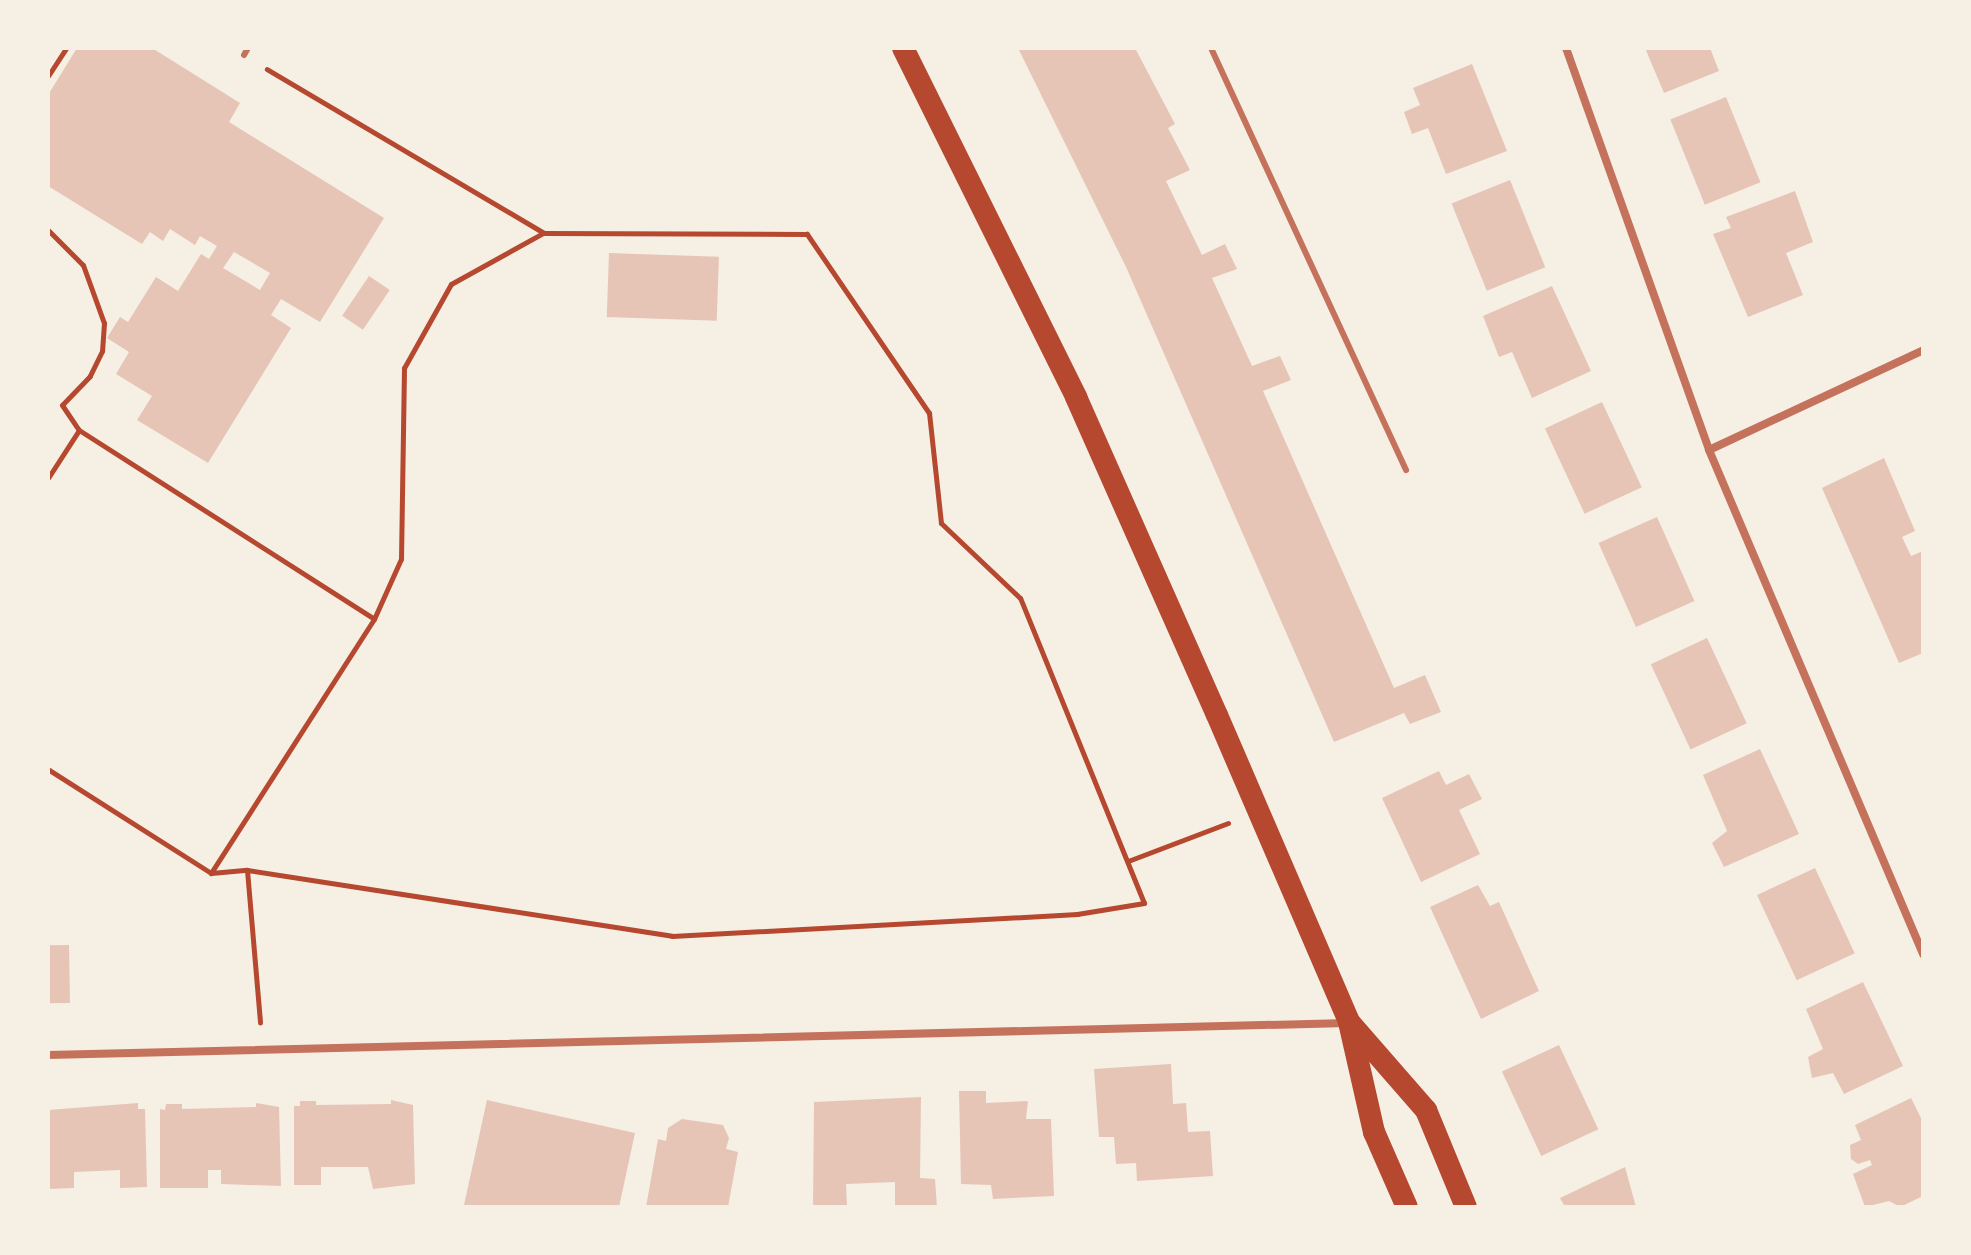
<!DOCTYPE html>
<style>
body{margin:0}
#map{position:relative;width:1971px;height:1255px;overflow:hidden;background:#f6efe4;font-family:"Roboto Condensed",sans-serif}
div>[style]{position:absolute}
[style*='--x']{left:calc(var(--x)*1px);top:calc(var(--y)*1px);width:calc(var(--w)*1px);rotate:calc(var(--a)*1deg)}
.building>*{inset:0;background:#e6c5b7;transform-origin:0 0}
.path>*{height:5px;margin:-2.5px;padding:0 2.5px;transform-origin:2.5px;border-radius:2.5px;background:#b5482f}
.service>*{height:6px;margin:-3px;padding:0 3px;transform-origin:3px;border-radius:3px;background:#c5725c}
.minor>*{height:8px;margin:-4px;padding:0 4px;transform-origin:4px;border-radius:4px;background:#c5725c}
.trunk>*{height:22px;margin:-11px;padding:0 11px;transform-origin:11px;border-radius:11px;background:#b5482f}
span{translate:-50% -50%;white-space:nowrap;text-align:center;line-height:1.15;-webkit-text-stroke:6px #f6efe4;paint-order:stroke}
.frame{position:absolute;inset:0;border:50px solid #f6efe4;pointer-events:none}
</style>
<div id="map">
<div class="building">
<i style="clip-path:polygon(evenodd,77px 48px,152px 48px,240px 103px,229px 122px,384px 218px,320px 322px,281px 299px,271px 315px,291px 328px,208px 463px,137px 420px,152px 396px,116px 374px,129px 352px,107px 338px,120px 317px,128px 322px,156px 277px,178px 291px,201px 254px,209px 259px,217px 246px,200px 236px,195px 245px,170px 229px,163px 241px,150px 232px,142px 244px,48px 186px,48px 95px,77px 48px,234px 252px,270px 273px,260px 290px,223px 268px,234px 252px)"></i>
<i style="clip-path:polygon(1018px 48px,1135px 48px,1175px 124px,1168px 128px,1190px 170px,1166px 181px,1202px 255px,1225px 244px,1237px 269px,1212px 278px,1252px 366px,1280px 356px,1291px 380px,1263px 391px,1394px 688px,1425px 675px,1441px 712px,1410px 724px,1404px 713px,1334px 742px,1126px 267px)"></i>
<i style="clip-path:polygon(1645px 48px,1710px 48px,1719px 71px,1664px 93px)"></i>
<i style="clip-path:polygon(1472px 64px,1507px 151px,1446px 174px,1428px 128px,1412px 134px,1404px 112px,1420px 105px,1413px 88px)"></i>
<i style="left:1726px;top:97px;width:92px;height:60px;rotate:68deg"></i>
<i style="left:1510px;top:180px;width:94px;height:63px;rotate:68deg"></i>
<i style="clip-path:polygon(1795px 191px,1813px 242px,1786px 253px,1803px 295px,1748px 317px,1713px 234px,1731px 228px,1726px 217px)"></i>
<i style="left:609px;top:253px;width:110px;height:64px;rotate:2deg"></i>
<i style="left:369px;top:276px;width:25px;height:48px;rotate:34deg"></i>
<i style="clip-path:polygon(1552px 286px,1591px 371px,1532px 398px,1512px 352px,1499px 357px,1483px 316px)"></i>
<i style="left:1602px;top:402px;width:94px;height:63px;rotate:65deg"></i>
<i style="clip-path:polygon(1884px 458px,1915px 531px,1902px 537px,1911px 556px,1923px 551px,1923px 653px,1899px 663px,1822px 488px)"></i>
<i style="left:1657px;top:517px;width:92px;height:64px;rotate:66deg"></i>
<i style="left:1707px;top:638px;width:94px;height:62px;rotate:65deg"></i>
<i style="clip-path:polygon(1760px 749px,1799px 834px,1724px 867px,1712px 843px,1727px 831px,1703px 775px)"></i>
<i style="clip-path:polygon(1439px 771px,1446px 785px,1469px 774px,1482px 799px,1459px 810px,1480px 854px,1421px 882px,1382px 798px)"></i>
<i style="left:1815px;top:868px;width:94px;height:64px;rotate:65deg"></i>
<i style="clip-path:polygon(1478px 885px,1490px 906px,1499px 902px,1539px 991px,1481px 1019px,1430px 907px)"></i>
<i style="left:69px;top:945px;width:58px;height:21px;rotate:89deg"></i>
<i style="clip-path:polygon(1863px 982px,1903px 1066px,1844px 1094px,1833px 1073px,1812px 1078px,1808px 1057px,1823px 1049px,1806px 1009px)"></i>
<i style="left:1559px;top:1045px;width:93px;height:63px;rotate:65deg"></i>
<i style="clip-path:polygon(1171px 1064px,1173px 1104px,1186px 1103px,1188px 1132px,1210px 1131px,1213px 1176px,1137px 1181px,1136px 1163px,1116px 1164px,1114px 1137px,1099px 1137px,1094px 1069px)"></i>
<i style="clip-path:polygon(959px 1091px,986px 1091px,986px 1103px,1028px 1101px,1026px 1119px,1051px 1119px,1054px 1196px,993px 1199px,991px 1185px,961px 1184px)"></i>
<i style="clip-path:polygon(921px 1097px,920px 1178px,935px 1179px,937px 1207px,895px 1207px,895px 1182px,846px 1184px,847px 1207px,813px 1207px,814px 1102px)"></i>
<i style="clip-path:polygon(1911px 1098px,1923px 1122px,1923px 1196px,1900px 1207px,1889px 1201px,1865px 1207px,1853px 1174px,1872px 1165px,1870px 1160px,1858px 1164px,1851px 1159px,1850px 1145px,1861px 1140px,1855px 1125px)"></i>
<i style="clip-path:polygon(391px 1100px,413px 1105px,415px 1184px,373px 1189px,368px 1167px,321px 1167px,321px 1185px,294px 1185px,294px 1106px,300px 1106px,300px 1101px,316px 1101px,316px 1105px,391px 1104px)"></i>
<i style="clip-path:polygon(487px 1100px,635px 1133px,619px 1207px,464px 1205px)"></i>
<i style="clip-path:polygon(138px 1103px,138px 1109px,145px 1109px,147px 1187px,120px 1188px,120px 1170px,74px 1172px,74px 1188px,48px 1189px,48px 1110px)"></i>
<i style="clip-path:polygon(256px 1103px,279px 1107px,281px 1186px,221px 1184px,221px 1170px,208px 1170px,208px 1188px,160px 1188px,160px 1109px,165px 1110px,166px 1104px,182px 1104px,182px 1109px,256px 1107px)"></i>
<i style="clip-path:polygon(682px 1119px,723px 1125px,729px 1138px,726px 1149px,738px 1152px,728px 1207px,646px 1207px,658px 1139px,666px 1141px,668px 1128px)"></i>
<i style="clip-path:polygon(1625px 1167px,1636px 1207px,1565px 1207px,1560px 1198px)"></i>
</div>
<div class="path">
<i style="--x:48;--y:76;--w:33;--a:-57"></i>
<i style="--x:48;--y:230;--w:49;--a:45"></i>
<i style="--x:83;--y:265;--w:62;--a:70.1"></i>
<i style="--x:104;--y:323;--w:28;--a:94"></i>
<i style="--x:102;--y:351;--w:28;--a:116"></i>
<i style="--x:90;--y:376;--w:40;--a:134"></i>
<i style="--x:62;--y:405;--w:30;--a:56"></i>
<i style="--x:48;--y:478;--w:57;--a:-57.1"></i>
<i style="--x:79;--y:430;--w:350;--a:32.6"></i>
<i style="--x:374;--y:619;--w:302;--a:122.7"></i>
<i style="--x:211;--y:873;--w:193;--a:-147.5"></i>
<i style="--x:374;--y:619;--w:66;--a:-65.8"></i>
<i style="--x:401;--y:559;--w:191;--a:-89.1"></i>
<i style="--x:404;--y:368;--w:96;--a:-60.8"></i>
<i style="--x:451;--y:284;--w:105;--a:-29"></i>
<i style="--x:1128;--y:861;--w:107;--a:-20.8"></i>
<i style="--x:247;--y:870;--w:153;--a:85.1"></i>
<i style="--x:211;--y:873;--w:36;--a:-5"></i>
<i style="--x:247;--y:870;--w:430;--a:8.8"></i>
<i style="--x:672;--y:936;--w:406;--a:-3.1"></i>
<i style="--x:1077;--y:914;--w:68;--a:-9.3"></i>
<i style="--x:1144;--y:903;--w:329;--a:-112.1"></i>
<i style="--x:1020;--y:598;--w:109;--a:-136.5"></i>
<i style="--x:941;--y:523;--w:111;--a:-96.2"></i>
<i style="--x:929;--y:413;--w:217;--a:-124.3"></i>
<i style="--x:807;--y:234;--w:263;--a:-179.8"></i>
<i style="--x:544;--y:233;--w:322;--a:-149.4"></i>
</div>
<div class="service">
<i style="--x:1211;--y:48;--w:465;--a:65.2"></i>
<i style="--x:244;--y:55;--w:8;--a:-60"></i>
</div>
<div class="minor">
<i style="--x:1566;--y:48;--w:427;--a:70.4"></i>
<i style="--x:1709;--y:450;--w:548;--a:66.99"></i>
<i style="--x:1709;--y:450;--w:236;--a:-25"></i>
<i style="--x:48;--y:1055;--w:1300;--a:-1.41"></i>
</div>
<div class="trunk">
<i style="--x:903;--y:48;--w:390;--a:63.6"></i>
<i style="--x:1076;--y:397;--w:348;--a:66.1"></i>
<i style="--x:1217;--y:715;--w:334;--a:66.7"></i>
<i style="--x:1349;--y:1022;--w:113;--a:77.2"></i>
<i style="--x:1374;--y:1132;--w:82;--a:66.3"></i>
<i style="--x:1350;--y:1023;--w:116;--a:48.9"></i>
<i style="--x:1426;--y:1110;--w:105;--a:67.6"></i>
</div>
<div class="frame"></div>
</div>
